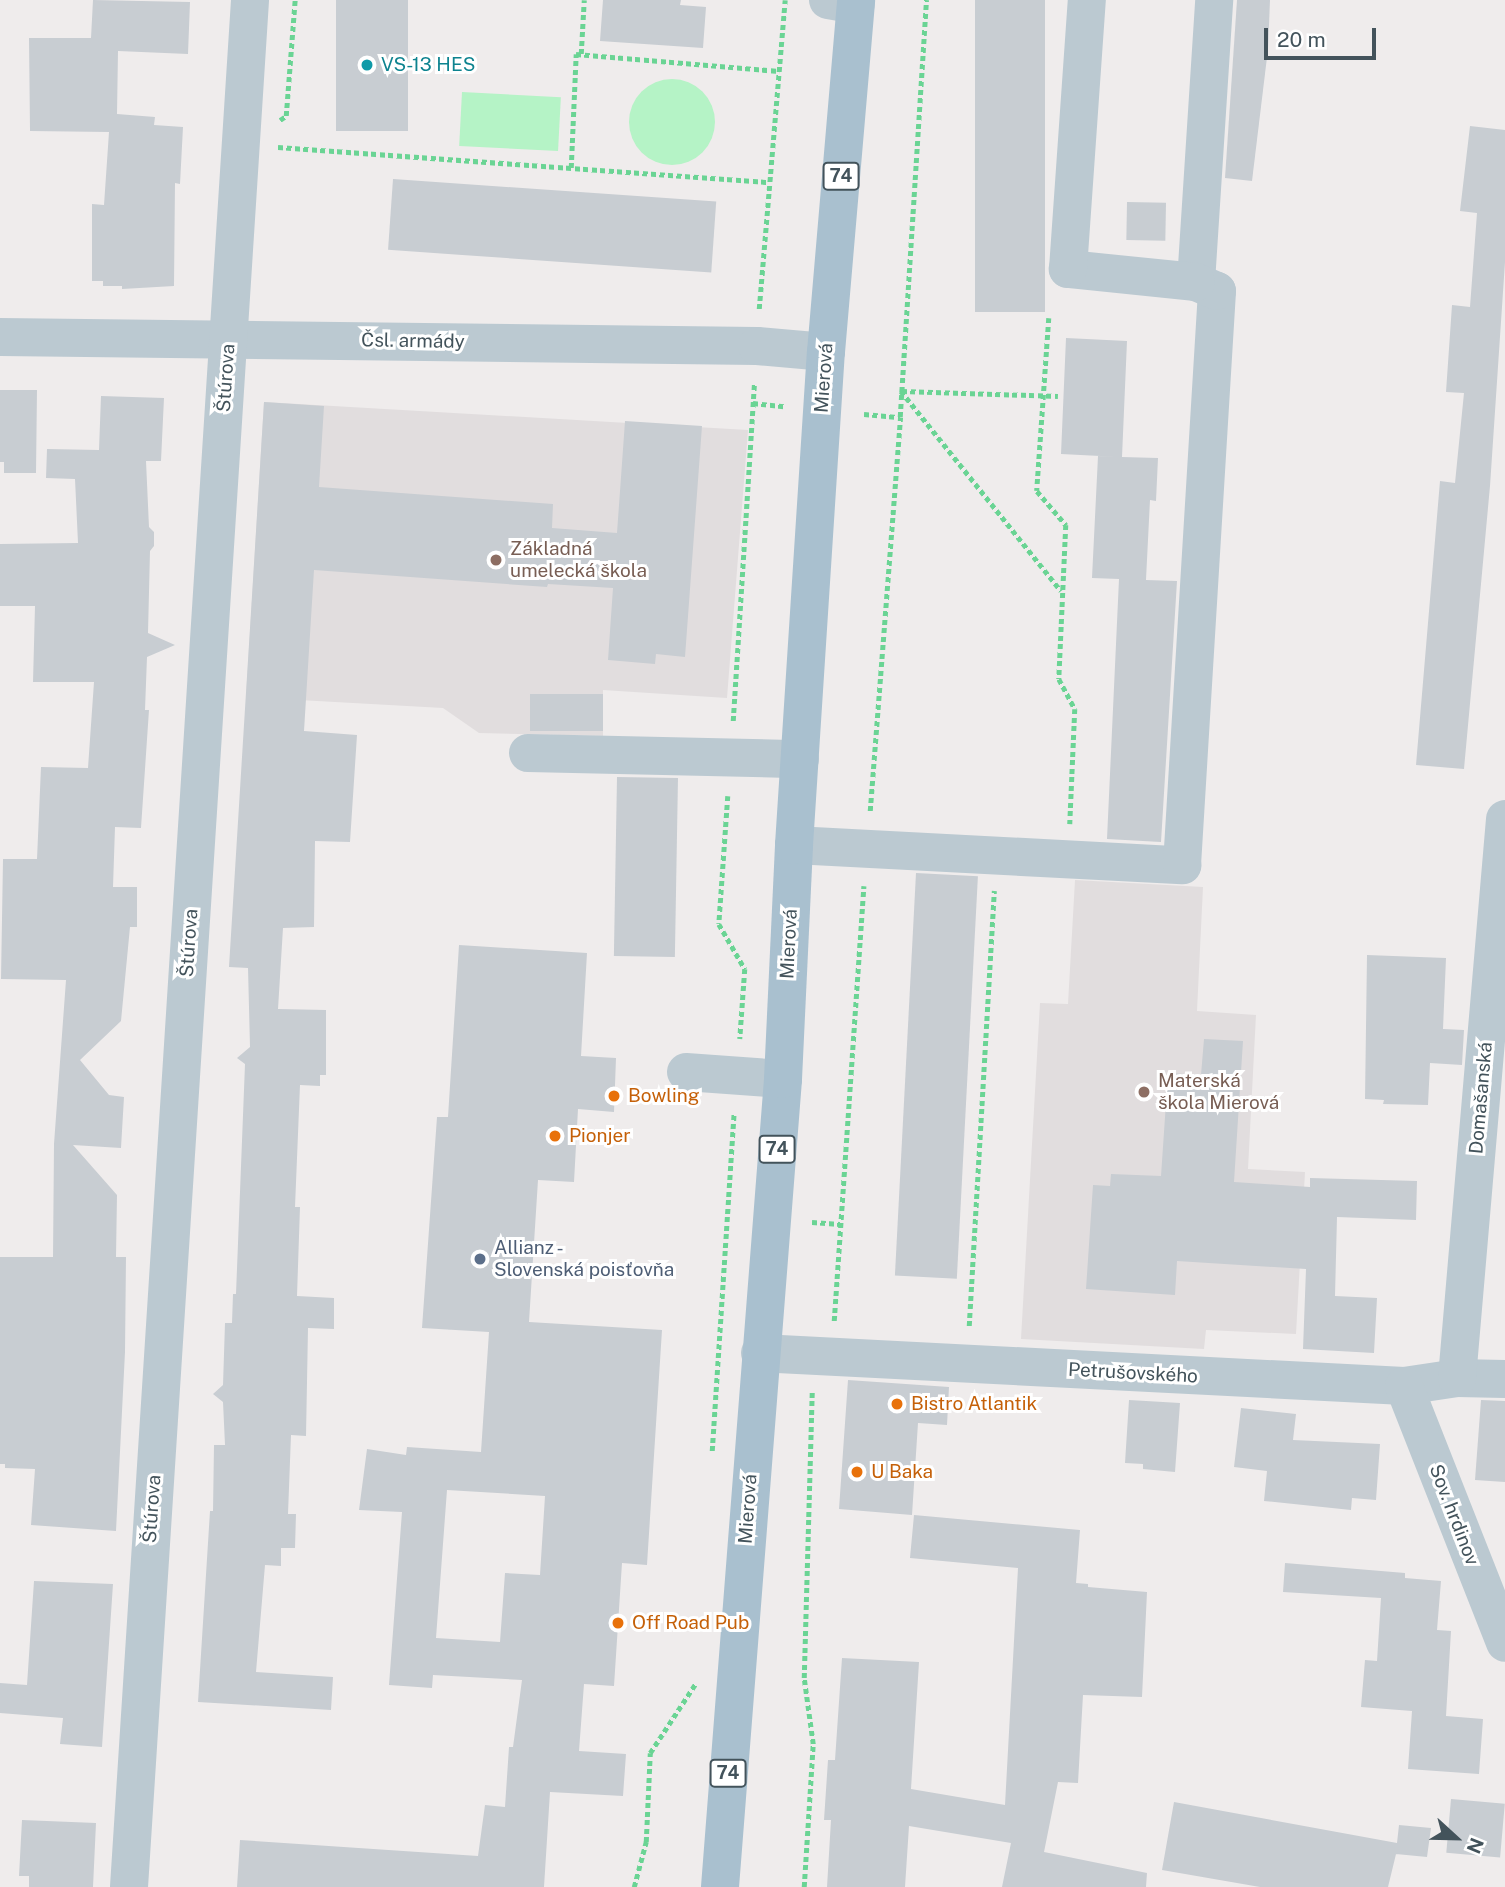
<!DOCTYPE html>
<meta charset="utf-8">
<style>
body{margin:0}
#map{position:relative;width:1505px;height:1887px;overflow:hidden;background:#efecec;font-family:"Public Sans",sans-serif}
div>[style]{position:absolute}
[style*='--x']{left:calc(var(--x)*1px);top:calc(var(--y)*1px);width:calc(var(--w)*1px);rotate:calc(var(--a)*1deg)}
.education>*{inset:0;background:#e1ddde}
.green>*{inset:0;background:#b5f3c6;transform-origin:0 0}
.round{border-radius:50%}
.building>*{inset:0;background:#c8cdd2;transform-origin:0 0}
.path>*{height:4.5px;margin-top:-2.25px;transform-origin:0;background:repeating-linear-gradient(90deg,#6ad494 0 5px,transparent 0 8.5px)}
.minor>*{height:38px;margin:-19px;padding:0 19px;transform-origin:19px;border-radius:19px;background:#bbc9d1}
.major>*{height:38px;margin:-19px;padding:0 19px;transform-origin:19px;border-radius:19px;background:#a9c0cf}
.dots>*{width:19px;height:19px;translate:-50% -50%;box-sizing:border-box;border:4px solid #fff;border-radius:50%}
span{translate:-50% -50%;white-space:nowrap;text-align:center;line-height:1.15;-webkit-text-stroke:6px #fff;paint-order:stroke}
.shield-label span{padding:2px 5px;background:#fff;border:2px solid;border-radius:5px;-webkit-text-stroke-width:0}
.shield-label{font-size:18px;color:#43535b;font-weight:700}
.culture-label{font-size:19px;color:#0d838f}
.left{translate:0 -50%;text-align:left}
.street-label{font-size:19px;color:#43535b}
.education-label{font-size:19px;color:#785e54}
.food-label{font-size:19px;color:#c56008}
.service-label{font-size:19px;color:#4e5e75}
.north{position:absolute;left:1421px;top:1803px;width:70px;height:70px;-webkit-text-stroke:5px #fff;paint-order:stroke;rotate:112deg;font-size:19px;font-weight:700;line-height:28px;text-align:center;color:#43535b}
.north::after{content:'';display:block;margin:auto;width:24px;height:32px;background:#43535b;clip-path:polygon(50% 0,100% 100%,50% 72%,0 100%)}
.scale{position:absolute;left:1264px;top:28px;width:112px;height:32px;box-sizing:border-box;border:4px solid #43535b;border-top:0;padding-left:9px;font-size:21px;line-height:24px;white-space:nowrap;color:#43535b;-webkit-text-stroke:5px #fff;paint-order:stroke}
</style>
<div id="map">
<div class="education">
<i style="clip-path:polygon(264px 402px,748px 430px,727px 698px,603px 690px,603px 736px,479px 733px,443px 708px,246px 697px)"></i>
<i style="clip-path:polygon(1075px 880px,1203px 887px,1197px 1011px,1256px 1015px,1248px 1169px,1305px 1172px,1296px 1334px,1206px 1330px,1204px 1349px,1021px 1339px,1040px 1003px,1068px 1004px)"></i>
</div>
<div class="green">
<i class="round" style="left:629px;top:79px;width:86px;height:86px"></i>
<i style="left:462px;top:92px;width:99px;height:54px;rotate:3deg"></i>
</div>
<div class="building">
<i style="clip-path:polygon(93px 0,190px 2px,188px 54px,118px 51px,117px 114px,155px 117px,154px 125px,183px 127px,180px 184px,175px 183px,174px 286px,122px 289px,122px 286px,103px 286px,103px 281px,92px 281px,92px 204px,104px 205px,109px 132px,30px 131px,29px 38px,91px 38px)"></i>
<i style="left:336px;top:0;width:72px;height:131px"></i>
<i style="clip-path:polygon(603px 0,681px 0,680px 5px,706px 7px,703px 48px,600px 41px)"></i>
<i style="left:975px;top:0;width:70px;height:312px"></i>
<i style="clip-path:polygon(1237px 0,1270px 0,1268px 49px,1252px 181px,1225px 178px)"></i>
<i style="clip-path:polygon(1470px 126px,1505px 130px,1505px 262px,1490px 486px,1464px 769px,1416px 765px,1440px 481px,1455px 483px,1464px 393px,1446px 392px,1452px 305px,1470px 307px,1477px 213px,1460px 211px)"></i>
<i style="left:393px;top:179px;width:324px;height:71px;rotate:4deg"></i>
<i style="left:1127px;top:202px;width:39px;height:38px;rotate:1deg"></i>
<i style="clip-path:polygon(1066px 338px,1127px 341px,1122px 457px,1158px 458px,1156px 501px,1150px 500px,1146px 580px,1177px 581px,1161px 842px,1107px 839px,1119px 579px,1092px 578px,1098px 456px,1120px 457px,1061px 454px)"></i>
<i style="clip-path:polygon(0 390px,37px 390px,36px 473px,4px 473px,4px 462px,0 462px)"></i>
<i style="clip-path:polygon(101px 396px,164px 398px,161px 461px,146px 461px,149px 527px,154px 532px,154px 546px,150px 551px,148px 633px,175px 645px,147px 657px,145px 710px,149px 710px,141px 828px,115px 827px,113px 887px,137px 887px,137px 927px,130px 927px,121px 1021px,80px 1060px,109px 1095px,124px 1097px,121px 1148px,73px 1145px,117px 1195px,116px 1257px,126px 1257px,125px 1352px,116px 1531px,31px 1525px,35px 1469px,5px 1468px,5px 1464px,0 1464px,0 1257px,53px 1257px,54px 1144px,66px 980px,1px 979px,3px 859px,37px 859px,41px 767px,88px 768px,94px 682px,33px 682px,35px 606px,0 606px,0 544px,78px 543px,75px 479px,46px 478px,47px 449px,99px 450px)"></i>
<i style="clip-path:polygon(264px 402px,324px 406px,319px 487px,553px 504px,552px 528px,617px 533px,625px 421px,702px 426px,685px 657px,656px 654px,655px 664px,608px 660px,613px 588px,548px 584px,547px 587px,314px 570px,304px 731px,357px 735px,350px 842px,315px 841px,314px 927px,283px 928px,278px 1009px,326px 1010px,326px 1075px,320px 1075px,320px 1086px,300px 1085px,295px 1207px,300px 1207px,297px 1296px,334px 1298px,334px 1329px,308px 1328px,306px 1436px,291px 1435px,288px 1514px,296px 1514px,295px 1548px,281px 1548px,281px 1566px,265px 1565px,256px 1672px,333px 1677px,331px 1710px,198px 1702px,210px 1511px,213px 1511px,214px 1445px,225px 1445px,223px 1402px,213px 1394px,223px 1385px,225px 1323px,232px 1323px,233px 1294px,236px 1294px,245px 1064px,237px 1058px,250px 1047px,248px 968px,229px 967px)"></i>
<i style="left:530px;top:694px;width:73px;height:37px"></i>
<i style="left:617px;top:777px;width:61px;height:179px;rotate:1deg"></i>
<i style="left:916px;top:873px;width:62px;height:403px;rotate:3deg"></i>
<i style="clip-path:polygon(evenodd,459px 945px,587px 953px,581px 1056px,616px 1058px,614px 1112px,578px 1109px,574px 1182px,538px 1180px,529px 1322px,662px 1330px,647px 1565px,622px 1563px,614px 1686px,584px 1684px,579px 1751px,626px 1754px,623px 1796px,550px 1792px,544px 1887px,237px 1887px,240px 1840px,478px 1856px,485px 1805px,505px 1807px,509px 1747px,513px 1747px,522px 1680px,433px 1675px,432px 1688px,389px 1685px,402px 1512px,359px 1510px,367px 1449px,406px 1455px,407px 1447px,481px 1452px,489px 1332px,422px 1328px,437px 1117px,448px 1117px,459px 945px,447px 1490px,545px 1496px,540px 1575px,505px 1573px,500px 1642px,436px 1638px,447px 1490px)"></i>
<i style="clip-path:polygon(1367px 955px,1446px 958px,1443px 1029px,1464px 1030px,1462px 1065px,1430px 1063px,1428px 1105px,1383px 1104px,1384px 1100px,1365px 1099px)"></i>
<i style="clip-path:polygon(1204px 1039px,1243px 1041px,1234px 1182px,1310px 1187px,1310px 1178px,1417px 1181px,1416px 1220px,1337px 1217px,1335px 1296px,1377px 1298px,1374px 1353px,1303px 1349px,1306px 1269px,1177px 1261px,1175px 1295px,1086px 1289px,1093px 1185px,1110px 1186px,1111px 1174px,1161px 1176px,1168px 1073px,1201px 1075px)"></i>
<i style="clip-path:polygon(848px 1380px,949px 1387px,947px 1425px,918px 1423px,912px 1515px,839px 1509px)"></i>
<i style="clip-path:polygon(1129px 1400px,1180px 1403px,1175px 1472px,1143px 1469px,1143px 1464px,1125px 1463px)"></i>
<i style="clip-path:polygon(1481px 1400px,1505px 1401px,1505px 1482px,1475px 1480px)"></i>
<i style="clip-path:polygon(1241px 1408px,1296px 1414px,1293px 1440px,1380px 1444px,1376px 1500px,1352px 1498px,1351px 1510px,1264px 1501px,1267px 1471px,1234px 1467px)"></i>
<i style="clip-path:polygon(914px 1515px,1080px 1530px,1076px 1583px,1088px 1584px,1088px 1587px,1147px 1592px,1142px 1697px,1083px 1695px,1078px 1783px,1058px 1782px,1044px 1852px,1147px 1873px,1146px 1887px,1002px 1887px,1011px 1843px,909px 1826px,905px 1887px,827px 1887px,831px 1820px,824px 1820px,828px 1760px,835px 1760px,842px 1658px,919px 1662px,911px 1789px,1005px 1805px,1018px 1568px,910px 1558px)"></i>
<i style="clip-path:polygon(1285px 1563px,1405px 1573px,1405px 1578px,1441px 1581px,1437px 1630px,1451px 1631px,1446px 1716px,1483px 1719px,1479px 1774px,1408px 1769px,1412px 1711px,1361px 1707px,1365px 1660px,1377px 1661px,1381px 1598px,1283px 1592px)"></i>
<i style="clip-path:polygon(34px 1581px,113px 1584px,102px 1747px,60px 1744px,63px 1718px,0 1713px,0 1683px,27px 1685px)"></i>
<i style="left:1451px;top:1799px;width:54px;height:54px;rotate:5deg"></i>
<i style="clip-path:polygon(1174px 1802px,1397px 1843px,1399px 1825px,1431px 1828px,1427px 1857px,1396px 1854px,1397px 1850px,1388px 1887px,1260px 1887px,1162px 1870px)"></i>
<i style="clip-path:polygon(22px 1820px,96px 1823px,93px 1887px,29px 1887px,29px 1876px,19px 1876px)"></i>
</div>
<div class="path">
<i style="--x:581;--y:54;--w:54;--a:-86.8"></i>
<i style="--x:280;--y:120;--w:7;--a:-34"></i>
<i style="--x:286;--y:116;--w:116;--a:-85.6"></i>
<i style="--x:278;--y:147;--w:493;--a:4.1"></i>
<i style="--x:571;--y:168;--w:114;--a:-87.5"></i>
<i style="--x:576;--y:54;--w:204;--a:4.8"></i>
<i style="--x:759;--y:309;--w:310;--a:-85.2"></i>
<i style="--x:1049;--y:318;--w:173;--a:94"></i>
<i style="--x:1037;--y:491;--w:45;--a:49.5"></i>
<i style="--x:1066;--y:525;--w:154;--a:92.6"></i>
<i style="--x:1059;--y:679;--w:34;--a:62"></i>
<i style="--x:1075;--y:709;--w:115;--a:92.5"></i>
<i style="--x:901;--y:391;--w:256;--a:51.3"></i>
<i style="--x:902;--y:391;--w:156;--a:1.8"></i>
<i style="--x:753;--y:403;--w:31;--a:6"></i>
<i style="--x:864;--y:414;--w:36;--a:5"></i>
<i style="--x:733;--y:721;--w:338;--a:-86.4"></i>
<i style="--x:728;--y:796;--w:128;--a:94"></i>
<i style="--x:719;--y:924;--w:52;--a:60"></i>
<i style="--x:745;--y:969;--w:70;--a:94.1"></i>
<i style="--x:870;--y:811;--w:395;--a:-85.6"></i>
<i style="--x:900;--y:417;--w:418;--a:-86.4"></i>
<i style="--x:812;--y:1222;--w:28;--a:4"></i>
<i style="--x:834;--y:1321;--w:436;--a:-86.1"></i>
<i style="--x:969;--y:1326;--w:436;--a:-86.7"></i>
<i style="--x:712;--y:1451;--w:338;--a:-86.3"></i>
<i style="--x:634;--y:1887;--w:47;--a:-75.1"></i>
<i style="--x:646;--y:1842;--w:89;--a:-87.4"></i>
<i style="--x:650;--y:1753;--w:84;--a:-56.7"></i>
<i style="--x:804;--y:1887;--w:143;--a:-86.4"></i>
<i style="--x:813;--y:1744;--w:67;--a:-97.8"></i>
<i style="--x:804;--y:1678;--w:286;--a:-88.4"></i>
</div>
<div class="minor">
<i style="--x:828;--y:0;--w:28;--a:10"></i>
<i style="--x:1196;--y:282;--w:283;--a:-86.3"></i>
<i style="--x:0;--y:337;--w:757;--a:0.68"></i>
<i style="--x:757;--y:346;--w:69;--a:5"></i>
<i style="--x:528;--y:753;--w:272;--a:1.3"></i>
<i style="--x:794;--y:845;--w:389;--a:3"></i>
<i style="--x:1182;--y:865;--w:575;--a:-86.51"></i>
<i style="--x:1217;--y:291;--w:23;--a:-157"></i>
<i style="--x:1196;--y:282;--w:129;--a:-174.2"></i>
<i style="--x:1068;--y:269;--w:270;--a:-86"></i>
<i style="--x:686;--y:1072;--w:97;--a:4.1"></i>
<i style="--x:760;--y:1353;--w:645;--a:2.93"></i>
<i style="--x:1404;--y:1386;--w:54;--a:-8.6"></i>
<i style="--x:1457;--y:1378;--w:48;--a:1.2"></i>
<i style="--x:1457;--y:1378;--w:561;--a:-85.09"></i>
<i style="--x:1404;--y:1386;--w:276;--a:68.5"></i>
<i style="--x:129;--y:1887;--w:1891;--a:-86.33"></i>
</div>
<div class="major">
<i style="--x:720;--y:1887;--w:810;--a:-85.54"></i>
<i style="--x:783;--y:1079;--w:234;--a:-87.3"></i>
<i style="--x:794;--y:845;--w:494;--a:-86.3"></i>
<i style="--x:826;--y:352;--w:353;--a:-85.1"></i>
</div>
<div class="dots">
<i style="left:367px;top:65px;background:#0f9aa8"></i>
<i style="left:496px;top:560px;background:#8d6e63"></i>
<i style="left:1144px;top:1092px;background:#8d6e63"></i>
<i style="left:614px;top:1096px;background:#e8710a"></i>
<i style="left:555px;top:1136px;background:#e8710a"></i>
<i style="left:480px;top:1259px;background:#5c6f8a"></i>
<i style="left:897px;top:1404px;background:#e8710a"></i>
<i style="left:857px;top:1472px;background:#e8710a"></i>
<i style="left:618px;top:1623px;background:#e8710a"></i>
</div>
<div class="shield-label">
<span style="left:841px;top:176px">74</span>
<span style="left:777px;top:1149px">74</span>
<span style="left:728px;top:1773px">74</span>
</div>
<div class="culture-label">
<span class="left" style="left:381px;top:65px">VS-13 HES</span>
</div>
<div class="street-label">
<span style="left:413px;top:341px;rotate:1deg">Čsl. armády</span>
<span style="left:226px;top:378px;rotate:-86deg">Štúrova</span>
<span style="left:824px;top:378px;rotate:-86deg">Mierová</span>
<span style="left:189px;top:943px;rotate:-86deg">Štúrova</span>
<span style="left:789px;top:944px;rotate:-87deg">Mierová</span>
<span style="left:1481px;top:1098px;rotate:-85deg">Domašanská</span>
<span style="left:1133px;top:1373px;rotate:3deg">Petrušovského</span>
<span style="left:152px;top:1509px;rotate:-86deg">Štúrova</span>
<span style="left:748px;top:1509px;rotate:-86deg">Mierová</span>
<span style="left:1454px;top:1515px;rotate:69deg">Sov. hrdinov</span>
</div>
<div class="education-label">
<span class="left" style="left:510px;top:560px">Základná<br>umelecká škola</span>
<span class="left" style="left:1158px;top:1092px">Materská<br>škola Mierová</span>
</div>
<div class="food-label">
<span class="left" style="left:628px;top:1096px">Bowling</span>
<span class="left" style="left:569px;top:1136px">Pionjer</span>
<span class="left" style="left:911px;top:1404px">Bistro Atlantik</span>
<span class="left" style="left:871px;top:1472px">U Baka</span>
<span class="left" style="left:632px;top:1623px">Off Road Pub</span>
</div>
<div class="service-label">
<span class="left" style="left:494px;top:1259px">Allianz -<br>Slovenská poisťovňa</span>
</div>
<div class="north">N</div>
<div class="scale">20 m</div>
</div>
